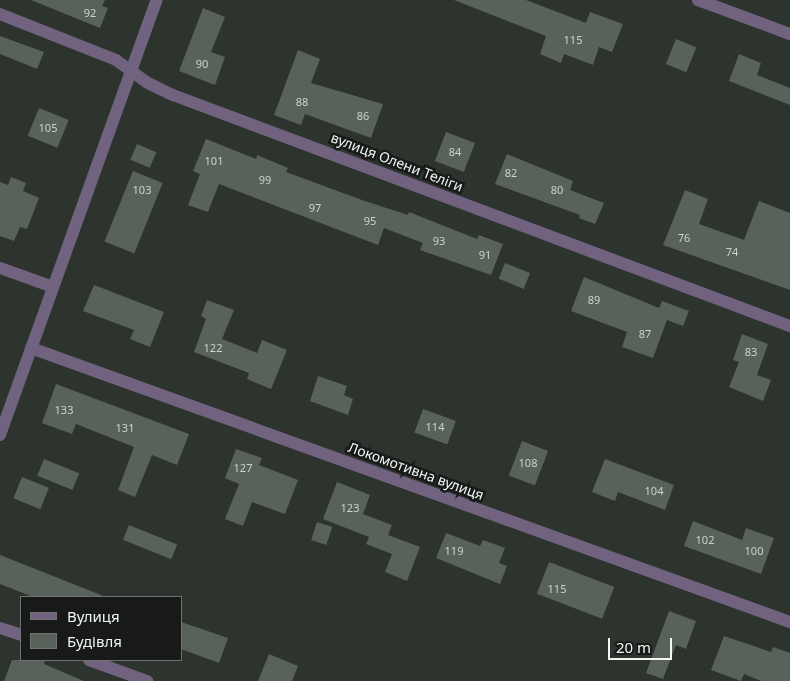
<!DOCTYPE html>
<meta charset="utf-8">
<style>
body{margin:0}
#map{position:relative;width:790px;height:681px;overflow:hidden;background:#2d342e;font-family:"Noto Sans",sans-serif}
div>[style]{position:absolute}
[style*='--x']{left:calc(var(--x)*1px);top:calc(var(--y)*1px);width:calc(var(--w)*1px);rotate:calc(var(--a)*1deg)}
.building>*{inset:0;background:#59615b;transform-origin:0 0}
.minor>*{height:12px;margin:-6px;padding:0 6px;transform-origin:6px;border-radius:6px;background:#716380}
.tertiary>*{height:12px;margin:-6px;padding:0 6px;transform-origin:6px;border-radius:6px;background:#716380}
span{translate:-50% -50%;white-space:nowrap;text-align:center;line-height:1.15;-webkit-text-stroke:5px #171a18;paint-order:stroke}
.number-label{font-size:11px;color:#ccd1cd}
.number-label span{-webkit-text-stroke-width:0}
.street-label{font-size:14px;color:#f2f6f3}
.legend{position:absolute;left:20px;top:596px;width:162px;height:65px;box-sizing:border-box;background:#171a18;border:1px solid #6f7270;margin:0;padding:6px 9px;list-style:none;font-size:15px;color:#f2f6f3}
.legend li{display:flex;align-items:center;gap:10px;height:25px}
.legend b{width:25px;border:1px solid #6f7270}
.scale{position:absolute;left:608px;top:638px;width:64px;height:22px;box-sizing:border-box;border:2px solid #f2f6f3;border-top:0;padding-left:6px;font-size:15px;line-height:18px;white-space:nowrap;color:#f2f6f3;-webkit-text-stroke:4px #171a18;paint-order:stroke}
</style>
<div id="map">
<div class="building">
<i style="clip-path:polygon(31px 0,105px 0,102px 6px,108px 8px,100px 28px)"></i>
<i style="clip-path:polygon(454px 0,526px 0,586px 23px,590px 12px,623px 24px,612px 52px,599px 47px,593px 65px,564px 54px,561px 63px,540px 54px,546px 36px)"></i>
<i style="clip-path:polygon(203px 8px,225px 17px,211px 52px,225px 57px,215px 85px,179px 71px)"></i>
<i style="clip-path:polygon(0 36px,44px 52px,37px 69px,0 54px)"></i>
<i style="left:676px;top:39px;width:22px;height:27px;rotate:22deg"></i>
<i style="clip-path:polygon(298px 50px,320px 59px,311px 83px,383px 104px,371px 138px,305px 114px,301px 125px,274px 115px)"></i>
<i style="clip-path:polygon(739px 54px,761px 63px,757px 75px,790px 88px,790px 105px,729px 81px)"></i>
<i style="left:39px;top:108px;width:32px;height:30px;rotate:22deg"></i>
<i style="left:446px;top:132px;width:31px;height:31px;rotate:21deg"></i>
<i style="clip-path:polygon(206px 139px,256px 159px,257px 155px,288px 168px,286px 172px,362px 200px,408px 215px,409px 212px,477px 239px,479px 235px,503px 244px,491px 275px,420px 250px,423px 243px,384px 228px,378px 245px,219px 184px,208px 212px,188px 205px,200px 174px,193px 171px)"></i>
<i style="left:137px;top:144px;width:21px;height:17px;rotate:23deg"></i>
<i style="clip-path:polygon(507px 154px,573px 181px,570px 190px,604px 203px,595px 224px,579px 218px,580px 215px,495px 184px)"></i>
<i style="left:133px;top:171px;width:32px;height:76px;rotate:22deg"></i>
<i style="clip-path:polygon(11px 177px,26px 183px,23px 191px,39px 198px,27px 229px,20px 227px,14px 241px,0 236px,0 182px,8px 185px)"></i>
<i style="clip-path:polygon(685px 190px,708px 199px,699px 224px,744px 240px,759px 201px,790px 213px,790px 290px,663px 245px)"></i>
<i style="left:505px;top:263px;width:27px;height:17px;rotate:22deg"></i>
<i style="clip-path:polygon(584px 277px,659px 308px,662px 301px,689px 311px,683px 326px,667px 320px,653px 358px,622px 347px,627px 332px,571px 311px)"></i>
<i style="clip-path:polygon(94px 285px,164px 312px,150px 347px,130px 339px,134px 330px,83px 311px)"></i>
<i style="clip-path:polygon(207px 300px,234px 310px,222px 339px,257px 353px,262px 340px,287px 350px,271px 389px,247px 379px,249px 373px,194px 352px,206px 319px,201px 316px)"></i>
<i style="clip-path:polygon(742px 334px,768px 344px,757px 375px,771px 380px,763px 401px,729px 387px,739px 362px,733px 360px)"></i>
<i style="clip-path:polygon(318px 376px,347px 386px,344px 395px,353px 399px,348px 415px,310px 401px)"></i>
<i style="clip-path:polygon(56px 384px,189px 434px,177px 465px,152px 455px,135px 497px,118px 490px,134px 447px,76px 424px,72px 434px,42px 423px)"></i>
<i style="left:423px;top:409px;width:35px;height:25px;rotate:20deg"></i>
<i style="left:522px;top:441px;width:28px;height:37px;rotate:21deg"></i>
<i style="clip-path:polygon(236px 449px,262px 458px,259px 465px,298px 480px,285px 514px,252px 502px,243px 526px,225px 519px,239px 484px,225px 478px)"></i>
<i style="left:44px;top:459px;width:38px;height:18px;rotate:22deg"></i>
<i style="clip-path:polygon(605px 459px,674px 485px,665px 510px,618px 492px,615px 501px,592px 492px)"></i>
<i style="left:22px;top:477px;width:29px;height:23px;rotate:22deg"></i>
<i style="clip-path:polygon(337px 482px,370px 495px,363px 514px,392px 525px,388px 535px,420px 547px,407px 581px,385px 572px,392px 554px,366px 544px,369px 537px,323px 519px)"></i>
<i style="clip-path:polygon(693px 521px,742px 540px,746px 528px,774px 538px,761px 574px,684px 546px)"></i>
<i style="left:317px;top:522px;width:16px;height:19px;rotate:18deg"></i>
<i style="left:129px;top:525px;width:52px;height:16px;rotate:22deg"></i>
<i style="clip-path:polygon(446px 533px,480px 546px,483px 540px,505px 548px,499px 563px,507px 566px,500px 584px,436px 558px)"></i>
<i style="clip-path:polygon(0 555px,101px 595px,100px 597px,33px 597px,0 584px)"></i>
<i style="left:549px;top:562px;width:70px;height:34px;rotate:21deg"></i>
<i style="clip-path:polygon(669px 611px,696px 621px,686px 649px,676px 645px,663px 679px,646px 673px)"></i>
<i style="clip-path:polygon(181px 622px,228px 638px,219px 663px,181px 649px)"></i>
<i style="clip-path:polygon(724px 636px,771px 652px,773px 647px,790px 653px,790px 681px,761px 681px,744px 674px,741px 681px,711px 670px)"></i>
<i style="clip-path:polygon(269px 654px,298px 666px,292px 681px,258px 681px)"></i>
<i style="clip-path:polygon(12px 660px,45px 660px,44px 664px,84px 681px,4px 681px)"></i>
</div>
<div class="minor">
<i style="--x:698;--y:0;--w:98;--a:20.3"></i>
<i style="--x:0;--y:14;--w:125;--a:21.6"></i>
<i style="--x:116;--y:60;--w:39;--a:36"></i>
<i style="--x:148;--y:83;--w:28;--a:26"></i>
<i style="--x:173;--y:95;--w:659;--a:20.53"></i>
<i style="--x:0;--y:268;--w:56;--a:19.7"></i>
<i style="--x:31;--y:348;--w:807;--a:19.85"></i>
<i style="--x:0;--y:628;--w:22;--a:18"></i>
<i style="--x:89;--y:660;--w:62;--a:19.9"></i>
</div>
<div class="tertiary">
<i style="--x:0;--y:435;--w:462;--a:-70.2"></i>
</div>
<div class="number-label">
<span style="left:90px;top:13px">92</span>
<span style="left:573px;top:40px">115</span>
<span style="left:202px;top:64px">90</span>
<span style="left:302px;top:102px">88</span>
<span style="left:363px;top:116px">86</span>
<span style="left:48px;top:128px">105</span>
<span style="left:455px;top:152px">84</span>
<span style="left:214px;top:161px">101</span>
<span style="left:511px;top:173px">82</span>
<span style="left:265px;top:180px">99</span>
<span style="left:142px;top:190px">103</span>
<span style="left:557px;top:190px">80</span>
<span style="left:315px;top:208px">97</span>
<span style="left:370px;top:221px">95</span>
<span style="left:684px;top:238px">76</span>
<span style="left:439px;top:241px">93</span>
<span style="left:732px;top:252px">74</span>
<span style="left:485px;top:255px">91</span>
<span style="left:594px;top:300px">89</span>
<span style="left:645px;top:334px">87</span>
<span style="left:213px;top:348px">122</span>
<span style="left:751px;top:352px">83</span>
<span style="left:64px;top:410px">133</span>
<span style="left:435px;top:427px">114</span>
<span style="left:125px;top:428px">131</span>
<span style="left:528px;top:463px">108</span>
<span style="left:243px;top:468px">127</span>
<span style="left:654px;top:491px">104</span>
<span style="left:350px;top:508px">123</span>
<span style="left:705px;top:540px">102</span>
<span style="left:454px;top:551px">119</span>
<span style="left:754px;top:551px">100</span>
<span style="left:557px;top:589px">115</span>
</div>
<div class="street-label">
<span style="left:397px;top:162px;rotate:21deg">вулиця Олени Теліги</span>
<span style="left:416px;top:471px;rotate:20deg">Локомотивна вулиця</span>
</div>
<ul class="legend">
<li><b style="height:6px;background:#716380"></b>Вулиця</li>
<li><b style="height:14px;background:#59615b"></b>Будівля</li>
</ul>
<div class="scale">20 m</div>
</div>
